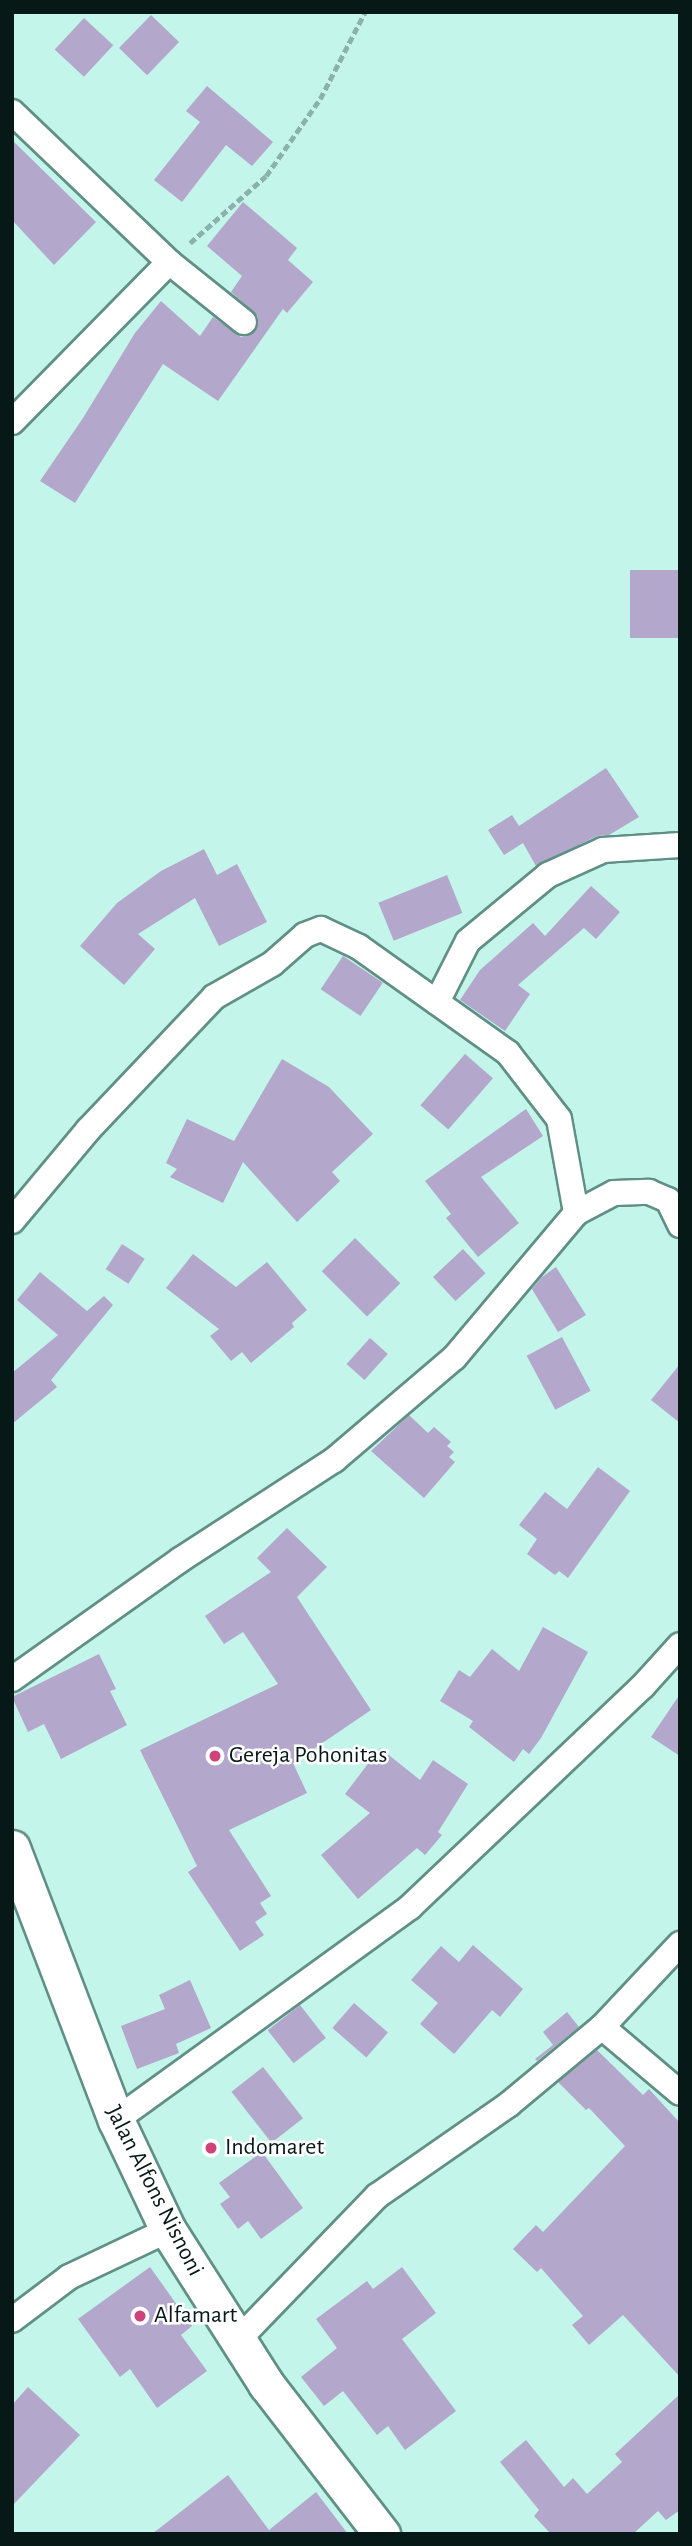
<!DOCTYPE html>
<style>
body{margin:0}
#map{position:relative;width:692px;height:2546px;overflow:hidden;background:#c4f5ea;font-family:"Alegreya Sans",sans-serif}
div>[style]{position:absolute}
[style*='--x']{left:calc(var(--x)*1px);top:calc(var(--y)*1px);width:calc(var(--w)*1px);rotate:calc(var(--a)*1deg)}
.building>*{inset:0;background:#b3a7cb;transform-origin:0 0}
.path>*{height:4.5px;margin-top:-2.25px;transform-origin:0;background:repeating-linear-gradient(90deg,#8ab2aa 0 7px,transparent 0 10.5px)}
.roads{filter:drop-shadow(2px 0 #608f85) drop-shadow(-2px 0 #608f85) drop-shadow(0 2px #608f85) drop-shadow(0 -2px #608f85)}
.minor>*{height:24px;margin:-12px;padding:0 12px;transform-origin:12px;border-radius:12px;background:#fff}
.secondary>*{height:35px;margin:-17.5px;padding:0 17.5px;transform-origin:17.5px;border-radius:17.5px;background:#fff}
.dots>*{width:19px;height:19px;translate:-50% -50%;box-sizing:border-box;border:4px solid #fff;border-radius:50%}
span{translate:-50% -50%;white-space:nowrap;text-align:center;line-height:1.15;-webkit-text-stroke:5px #fff;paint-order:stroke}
.poi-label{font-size:24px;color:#061916}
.left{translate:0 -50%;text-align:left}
.street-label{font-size:24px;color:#061916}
.frame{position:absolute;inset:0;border:14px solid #061916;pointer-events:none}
</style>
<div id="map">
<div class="building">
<i style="left:151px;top:15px;width:39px;height:46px;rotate:44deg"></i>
<i style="left:84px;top:18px;width:40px;height:43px;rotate:43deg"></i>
<i style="clip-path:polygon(207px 86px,273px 142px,252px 166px,226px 145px,182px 202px,154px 180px,200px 122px,186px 111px)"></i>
<i style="clip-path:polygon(12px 140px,96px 222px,54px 265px,12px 220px)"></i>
<i style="clip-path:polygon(243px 202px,297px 248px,288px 260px,313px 282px,287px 313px,283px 309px,218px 401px,163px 364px,75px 503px,40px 481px,83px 418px,135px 333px,161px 301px,200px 336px,213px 317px,241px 337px,256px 331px,258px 316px,231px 292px,242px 276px,207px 246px)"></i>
<i style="left:679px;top:570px;width:68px;height:49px;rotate:90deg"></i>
<i style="clip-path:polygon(606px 768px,639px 817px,609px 835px,597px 836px,536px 866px,523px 843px,504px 855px,488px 830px,512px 815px,519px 826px)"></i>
<i style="clip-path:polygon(204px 849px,217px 875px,237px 864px,267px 922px,219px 946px,195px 898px,138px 934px,155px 949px,124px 985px,80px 946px,117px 903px,161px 871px)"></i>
<i style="left:447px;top:875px;width:41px;height:74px;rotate:68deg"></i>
<i style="clip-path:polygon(591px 886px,620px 912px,596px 939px,584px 928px,518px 985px,530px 994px,505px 1031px,460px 1000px,480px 970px,533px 923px,545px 936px)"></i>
<i style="left:343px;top:956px;width:48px;height:40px;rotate:34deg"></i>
<i style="left:465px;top:1054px;width:37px;height:68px;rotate:41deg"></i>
<i style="clip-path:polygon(282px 1059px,329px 1087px,373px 1134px,332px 1172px,340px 1181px,297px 1222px,243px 1162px,223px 1203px,170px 1177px,177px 1169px,166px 1163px,187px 1119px,234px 1141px)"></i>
<i style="clip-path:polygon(526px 1109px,543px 1136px,481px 1177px,519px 1223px,478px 1257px,446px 1218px,451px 1214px,425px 1181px)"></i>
<i style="left:355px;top:1238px;width:64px;height:47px;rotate:45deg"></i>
<i style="left:122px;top:1244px;width:27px;height:30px;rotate:33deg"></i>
<i style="left:463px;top:1249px;width:33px;height:41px;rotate:47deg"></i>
<i style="clip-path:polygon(193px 1254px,236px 1287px,267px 1262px,307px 1310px,292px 1323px,294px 1327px,251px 1363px,242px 1352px,231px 1361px,210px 1336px,219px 1329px,166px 1288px)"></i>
<i style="clip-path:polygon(556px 1267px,586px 1315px,558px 1332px,532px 1289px,542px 1277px)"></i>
<i style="clip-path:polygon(40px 1272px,87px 1311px,104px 1296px,113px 1305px,51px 1380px,57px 1387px,12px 1424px,12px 1373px,58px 1335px,17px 1300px)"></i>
<i style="left:562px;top:1337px;width:61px;height:40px;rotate:62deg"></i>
<i style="left:370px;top:1338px;width:24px;height:35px;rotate:42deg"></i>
<i style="clip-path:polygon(680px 1364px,680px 1423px,651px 1400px)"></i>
<i style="clip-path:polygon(409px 1415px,428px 1433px,434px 1427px,451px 1442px,447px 1446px,454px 1452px,449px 1457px,455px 1462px,424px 1498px,371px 1451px)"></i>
<i style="clip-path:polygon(598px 1467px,630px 1491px,568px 1578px,559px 1571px,555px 1575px,527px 1554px,537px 1539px,519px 1525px,545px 1492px,567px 1509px)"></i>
<i style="clip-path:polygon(287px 1528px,327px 1567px,297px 1597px,371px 1710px,293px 1763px,307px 1793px,229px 1830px,271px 1896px,260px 1903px,267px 1914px,255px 1922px,264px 1935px,240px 1951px,188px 1872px,197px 1866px,140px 1750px,278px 1684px,243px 1632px,224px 1644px,205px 1616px,271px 1572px,257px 1558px)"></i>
<i style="clip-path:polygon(543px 1627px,588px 1652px,541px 1738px,529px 1754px,523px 1749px,514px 1762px,469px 1727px,473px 1721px,440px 1701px,459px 1670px,470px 1677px,492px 1649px,519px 1671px)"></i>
<i style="clip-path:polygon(99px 1654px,116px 1689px,110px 1691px,127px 1725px,61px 1759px,44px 1724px,28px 1732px,12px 1697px)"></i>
<i style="clip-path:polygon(680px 1694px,680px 1756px,651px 1737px)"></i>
<i style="clip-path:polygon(380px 1748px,420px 1780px,433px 1760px,468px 1784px,438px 1832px,442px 1835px,425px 1855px,417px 1848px,358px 1899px,321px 1855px,370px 1813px,345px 1794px)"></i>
<i style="clip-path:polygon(473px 1945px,523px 1989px,500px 2017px,492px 2010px,454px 2054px,420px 2024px,438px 2003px,411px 1980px,441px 1946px,459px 1962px)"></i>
<i style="clip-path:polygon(190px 1980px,211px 2028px,176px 2044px,179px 2053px,137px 2069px,121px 2026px,165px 2009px,159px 1995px)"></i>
<i style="left:354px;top:2003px;width:45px;height:33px;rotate:41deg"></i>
<i style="left:300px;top:2005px;width:42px;height:41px;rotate:52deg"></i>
<i style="clip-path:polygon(567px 2012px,579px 2027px,537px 2061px,535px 2059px,553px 2045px,543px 2032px)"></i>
<i style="clip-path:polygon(597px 2050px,643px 2095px,649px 2089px,680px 2123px,680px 2377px,623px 2315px,589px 2345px,572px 2325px,583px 2316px,541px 2268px,537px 2272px,513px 2249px,536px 2225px,543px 2232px,625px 2146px,589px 2108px,586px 2110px,558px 2082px)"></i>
<i style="left:263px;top:2067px;width:65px;height:40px;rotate:52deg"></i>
<i style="clip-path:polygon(262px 2152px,303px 2208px,261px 2239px,248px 2221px,238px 2229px,220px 2204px,230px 2197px,219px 2183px)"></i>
<i style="clip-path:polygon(150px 2267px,192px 2326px,181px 2335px,207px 2371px,157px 2408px,130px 2369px,120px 2377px,78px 2319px)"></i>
<i style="clip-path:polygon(402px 2267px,436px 2313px,402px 2339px,456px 2411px,405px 2450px,388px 2426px,377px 2435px,343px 2391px,324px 2406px,301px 2377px,337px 2348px,316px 2319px,367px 2281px,373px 2289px)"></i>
<i style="clip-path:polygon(28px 2387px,80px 2435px,12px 2506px,12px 2405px)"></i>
<i style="clip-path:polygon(680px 2394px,680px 2510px,666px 2520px,658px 2511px,633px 2534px,551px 2534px,534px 2516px,539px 2510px,500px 2462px,526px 2440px,564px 2487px,573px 2478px,587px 2494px,622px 2462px,615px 2454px)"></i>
<i style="clip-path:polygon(228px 2475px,269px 2530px,316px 2492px,348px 2534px,152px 2534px)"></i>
</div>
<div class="path">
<i style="--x:190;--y:243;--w:101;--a:-41.4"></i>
<i style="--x:266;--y:176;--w:94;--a:-55"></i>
<i style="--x:320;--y:99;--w:98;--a:-62.7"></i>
</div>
<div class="roads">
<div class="minor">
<i style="--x:12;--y:112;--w:217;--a:43.7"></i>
<i style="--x:169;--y:262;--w:96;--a:38.7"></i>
<i style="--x:12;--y:422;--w:224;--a:-45.5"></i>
<i style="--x:437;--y:1002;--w:68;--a:-63.1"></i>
<i style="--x:468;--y:941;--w:104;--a:-39.5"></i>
<i style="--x:548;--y:875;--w:60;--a:-24.4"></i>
<i style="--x:603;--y:850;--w:77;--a:-3.7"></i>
<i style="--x:12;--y:1221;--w:119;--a:-50.1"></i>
<i style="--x:88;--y:1130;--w:183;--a:-46.5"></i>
<i style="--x:214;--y:997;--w:67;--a:-29.6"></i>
<i style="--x:272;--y:964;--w:44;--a:-41.3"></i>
<i style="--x:305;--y:935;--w:17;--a:-21"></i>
<i style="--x:321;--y:929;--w:42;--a:25.3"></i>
<i style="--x:359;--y:947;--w:183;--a:35.4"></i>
<i style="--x:508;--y:1053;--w:83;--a:52.3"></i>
<i style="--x:559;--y:1119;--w:96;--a:79.7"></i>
<i style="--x:12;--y:1679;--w:206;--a:-35.3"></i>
<i style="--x:180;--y:1560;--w:184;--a:-33"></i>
<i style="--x:334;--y:1460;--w:157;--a:-40.4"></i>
<i style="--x:454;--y:1358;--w:189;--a:-49.9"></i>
<i style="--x:576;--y:1213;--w:43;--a:-27.8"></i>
<i style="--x:614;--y:1193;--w:35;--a:-2"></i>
<i style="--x:649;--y:1192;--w:21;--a:23"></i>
<i style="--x:668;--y:1200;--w:28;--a:64"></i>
<i style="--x:602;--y:2027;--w:114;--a:-46.8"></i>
<i style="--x:116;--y:2120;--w:363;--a:-35.9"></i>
<i style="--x:410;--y:1907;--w:321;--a:-43.5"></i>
<i style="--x:643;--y:1686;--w:55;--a:-47.9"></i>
<i style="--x:12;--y:2320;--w:71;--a:-37"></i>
<i style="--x:69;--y:2277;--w:110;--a:-25.4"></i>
<i style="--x:236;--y:2342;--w:203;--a:-46"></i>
<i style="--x:377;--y:2196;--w:160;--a:-34.8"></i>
<i style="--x:508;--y:2105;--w:122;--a:-39.7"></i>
<i style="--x:602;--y:2027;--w:102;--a:40.2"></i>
</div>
<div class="secondary">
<i style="--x:12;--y:1848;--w:291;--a:69.1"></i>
<i style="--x:116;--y:2120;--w:122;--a:64.7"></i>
<i style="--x:168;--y:2230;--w:183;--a:57.5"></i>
<i style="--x:266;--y:2384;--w:190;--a:52.3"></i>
</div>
</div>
<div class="dots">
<i style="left:215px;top:1756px;background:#ce4379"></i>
<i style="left:211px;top:2148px;background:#ce4379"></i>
<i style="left:140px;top:2316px;background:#ce4379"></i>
</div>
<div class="poi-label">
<span class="left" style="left:229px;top:1756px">Gereja Pohonitas</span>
<span class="left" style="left:225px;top:2148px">Indomaret</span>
<span class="left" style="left:154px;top:2316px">Alfamart</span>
</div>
<div class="street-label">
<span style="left:154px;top:2191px;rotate:63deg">Jalan Alfons Nisnoni</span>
</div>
<div class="frame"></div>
</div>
